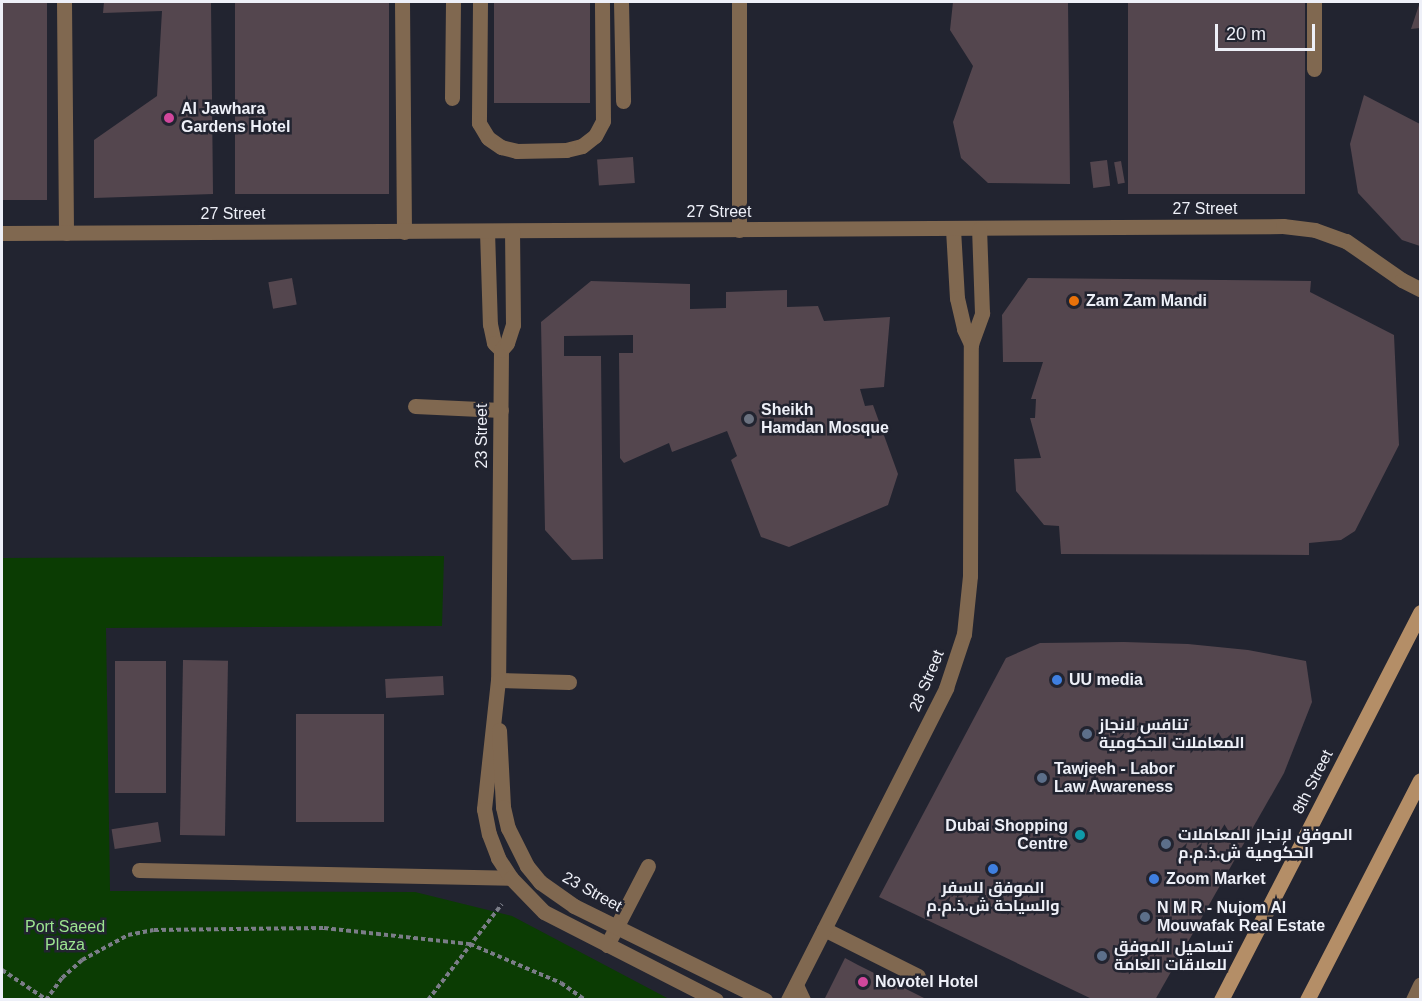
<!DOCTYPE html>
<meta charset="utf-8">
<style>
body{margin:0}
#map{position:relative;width:1422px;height:1001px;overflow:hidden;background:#222430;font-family:Arial,Cairo,sans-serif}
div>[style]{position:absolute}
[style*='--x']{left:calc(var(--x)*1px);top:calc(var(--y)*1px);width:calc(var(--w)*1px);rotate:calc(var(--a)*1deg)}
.green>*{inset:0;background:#0b3c03}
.building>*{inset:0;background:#54464e;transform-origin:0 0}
.path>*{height:4px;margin-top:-2px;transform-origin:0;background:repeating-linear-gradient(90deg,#7b7d88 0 4.5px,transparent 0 7.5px)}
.lane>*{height:15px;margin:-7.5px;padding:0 7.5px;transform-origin:7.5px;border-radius:7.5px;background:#806850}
.street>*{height:15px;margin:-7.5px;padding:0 7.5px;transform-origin:7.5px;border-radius:7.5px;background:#806850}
.secondary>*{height:15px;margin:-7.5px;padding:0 7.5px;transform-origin:7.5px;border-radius:7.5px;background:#b48e67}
.dots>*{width:16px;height:16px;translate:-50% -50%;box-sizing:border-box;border:3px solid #222430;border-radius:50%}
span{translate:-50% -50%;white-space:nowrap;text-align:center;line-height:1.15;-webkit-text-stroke:5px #222430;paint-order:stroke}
.poi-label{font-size:16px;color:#eef0f8;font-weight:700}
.left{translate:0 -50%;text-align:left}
.right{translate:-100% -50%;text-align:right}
.street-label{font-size:16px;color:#eef0f8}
.park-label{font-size:16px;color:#9ce490}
.frame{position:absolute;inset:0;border:3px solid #eef0f8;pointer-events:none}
.scale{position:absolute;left:1215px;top:24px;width:100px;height:27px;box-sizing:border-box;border:3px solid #eef0f8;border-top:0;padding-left:8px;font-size:18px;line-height:21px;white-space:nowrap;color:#eef0f8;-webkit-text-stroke:4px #222430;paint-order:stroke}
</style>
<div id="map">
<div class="green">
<i style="clip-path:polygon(444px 556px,442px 626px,106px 628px,110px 891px,415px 892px,512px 916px,669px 999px,2px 999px,2px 558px)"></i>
</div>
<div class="building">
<i style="left:2px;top:2px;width:45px;height:198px"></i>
<i style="clip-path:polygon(104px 2px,211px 2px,213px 194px,94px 198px,94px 140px,157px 96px,162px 11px,103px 13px)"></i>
<i style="left:235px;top:2px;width:154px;height:192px"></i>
<i style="left:494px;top:2px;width:96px;height:101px"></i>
<i style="clip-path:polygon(953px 2px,1068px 2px,1070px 184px,988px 183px,961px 158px,953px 122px,973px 66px,950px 30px)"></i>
<i style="left:1128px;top:2px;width:177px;height:192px"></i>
<i style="clip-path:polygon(1420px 2px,1420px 28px,1411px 29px)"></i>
<i style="clip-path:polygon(1364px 95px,1420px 124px,1420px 246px,1402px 240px,1358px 193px,1350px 144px)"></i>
<i style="left:633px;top:157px;width:26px;height:36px;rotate:86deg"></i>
<i style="left:1107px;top:160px;width:26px;height:17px;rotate:83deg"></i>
<i style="left:1121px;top:161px;width:22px;height:7px;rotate:80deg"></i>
<i style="left:292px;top:278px;width:27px;height:24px;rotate:80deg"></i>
<i style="clip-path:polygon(1028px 278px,1311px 281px,1310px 292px,1394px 335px,1399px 445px,1355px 531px,1341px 540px,1309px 543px,1309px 555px,1061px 554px,1059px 526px,1044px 525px,1016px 491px,1014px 459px,1041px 458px,1030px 418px,1035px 418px,1036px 399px,1031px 399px,1043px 362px,1003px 362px,1002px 315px)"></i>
<i style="clip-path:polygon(591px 281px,690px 284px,690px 309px,726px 308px,726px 292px,787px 290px,787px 307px,818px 306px,824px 321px,890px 317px,884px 387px,860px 389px,865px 406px,873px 405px,898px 474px,888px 505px,789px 547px,761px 537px,731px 460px,737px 456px,727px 431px,672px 452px,669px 443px,624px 463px,620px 458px,619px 353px,633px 353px,633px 335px,564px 336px,564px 356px,601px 356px,603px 559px,572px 560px,545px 530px,541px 322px)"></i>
<i style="clip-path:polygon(1124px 642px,1188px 644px,1248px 650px,1306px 661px,1312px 702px,1284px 773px,1155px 1000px,1094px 1000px,879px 897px,1006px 658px,1040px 643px)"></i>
<i style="left:183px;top:660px;width:45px;height:175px;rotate:1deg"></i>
<i style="left:115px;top:661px;width:51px;height:132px"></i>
<i style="left:443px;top:676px;width:19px;height:58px;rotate:87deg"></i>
<i style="left:296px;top:714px;width:88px;height:108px"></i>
<i style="left:158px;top:822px;width:20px;height:47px;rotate:81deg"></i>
<i style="clip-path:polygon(845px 958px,858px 965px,928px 1000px,824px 1000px)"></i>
</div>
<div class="path">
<i style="--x:2;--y:970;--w:54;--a:33.7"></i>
<i style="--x:46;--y:1000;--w:27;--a:-54"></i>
<i style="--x:62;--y:978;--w:27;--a:-42"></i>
<i style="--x:82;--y:960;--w:52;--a:-28.5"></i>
<i style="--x:128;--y:935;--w:26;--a:-11"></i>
<i style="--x:154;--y:930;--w:170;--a:-0.7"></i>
<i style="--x:324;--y:928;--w:147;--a:6.3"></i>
<i style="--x:470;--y:944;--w:99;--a:23.2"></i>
<i style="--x:561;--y:983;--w:29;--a:35"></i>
<i style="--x:428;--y:1000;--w:121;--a:-52.4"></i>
</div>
<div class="lane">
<i style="--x:64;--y:2;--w:231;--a:89.5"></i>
<i style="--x:402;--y:2;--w:230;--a:89.5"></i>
<i style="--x:480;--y:2;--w:121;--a:90.5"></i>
<i style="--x:479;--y:123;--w:17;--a:59"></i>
<i style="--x:488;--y:138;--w:16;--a:35"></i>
<i style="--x:501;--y:147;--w:16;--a:14"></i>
<i style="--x:517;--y:151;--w:49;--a:-1.2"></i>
<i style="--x:566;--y:150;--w:16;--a:-14"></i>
<i style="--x:582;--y:146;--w:16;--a:-38"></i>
<i style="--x:595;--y:136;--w:17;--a:-62"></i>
<i style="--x:603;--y:121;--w:119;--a:-90.5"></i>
<i style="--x:621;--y:2;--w:99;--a:88.8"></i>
<i style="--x:1314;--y:2;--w:67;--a:90"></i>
<i style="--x:452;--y:98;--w:96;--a:-89.4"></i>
<i style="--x:415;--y:406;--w:86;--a:2.7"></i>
<i style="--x:498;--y:680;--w:71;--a:1.6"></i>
<i style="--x:139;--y:870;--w:372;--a:1.2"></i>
<i style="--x:824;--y:929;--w:105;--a:26.6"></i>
<i style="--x:607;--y:945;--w:89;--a:-62.6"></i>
<i style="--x:796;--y:985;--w:17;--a:65"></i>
<i style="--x:1413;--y:1000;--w:17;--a:-65"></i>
</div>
<div class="street">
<i style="--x:739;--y:2;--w:228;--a:90"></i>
<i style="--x:953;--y:229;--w:69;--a:86.7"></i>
<i style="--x:957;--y:298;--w:32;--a:77"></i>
<i style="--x:964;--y:329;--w:17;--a:65"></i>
<i style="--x:487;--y:231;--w:93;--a:88.2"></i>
<i style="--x:490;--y:324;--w:19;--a:78"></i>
<i style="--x:494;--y:343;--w:10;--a:45"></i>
<i style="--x:501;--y:350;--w:330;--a:90.5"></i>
<i style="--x:498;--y:680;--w:130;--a:96.2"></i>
<i style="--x:484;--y:809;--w:25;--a:79"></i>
<i style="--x:489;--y:834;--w:26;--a:69"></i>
<i style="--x:498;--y:858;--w:24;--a:57"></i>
<i style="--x:511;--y:878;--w:47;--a:45.9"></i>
<i style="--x:544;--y:912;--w:193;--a:27.1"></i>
<i style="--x:2;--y:233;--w:1281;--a:-0.31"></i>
<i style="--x:1283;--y:226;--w:32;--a:7"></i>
<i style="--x:1315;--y:230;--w:33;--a:20"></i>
<i style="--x:1346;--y:241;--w:68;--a:34.9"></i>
<i style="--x:1402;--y:280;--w:20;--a:27"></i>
<i style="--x:501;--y:350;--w:9;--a:-49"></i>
<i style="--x:507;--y:343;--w:19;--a:-72"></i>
<i style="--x:513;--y:325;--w:94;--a:-90.6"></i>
<i style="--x:499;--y:730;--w:77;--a:87"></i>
<i style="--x:503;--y:807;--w:22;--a:77"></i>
<i style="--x:508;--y:828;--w:42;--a:63.4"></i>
<i style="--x:527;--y:866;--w:21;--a:51"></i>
<i style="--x:540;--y:882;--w:42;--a:35.2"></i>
<i style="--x:574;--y:906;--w:213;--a:26.2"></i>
<i style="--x:788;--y:1000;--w:350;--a:-63.1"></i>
<i style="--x:946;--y:688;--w:57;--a:-71.6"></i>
<i style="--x:964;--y:634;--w:58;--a:-84.1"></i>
<i style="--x:970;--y:576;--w:232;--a:-89.8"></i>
<i style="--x:971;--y:344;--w:33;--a:-70"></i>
<i style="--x:982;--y:313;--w:84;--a:-92"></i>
</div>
<div class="secondary">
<i style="--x:1221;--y:1000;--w:436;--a:-62.8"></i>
<i style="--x:1307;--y:1000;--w:247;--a:-62.8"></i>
</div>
<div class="dots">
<i style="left:169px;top:118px;background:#d1479c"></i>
<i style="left:1074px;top:301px;background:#e8710a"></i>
<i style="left:749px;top:419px;background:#6b7280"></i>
<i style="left:1057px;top:680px;background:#3f7fe0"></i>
<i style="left:1087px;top:734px;background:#5c6f8a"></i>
<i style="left:1042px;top:778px;background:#5c6f8a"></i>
<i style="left:1080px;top:835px;background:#0f9aa8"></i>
<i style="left:1166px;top:844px;background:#5c6f8a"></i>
<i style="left:993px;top:869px;background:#3f7fe0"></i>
<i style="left:1154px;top:879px;background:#3f7fe0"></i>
<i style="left:1145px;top:917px;background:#5c6f8a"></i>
<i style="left:1102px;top:956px;background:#5c6f8a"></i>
<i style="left:863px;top:982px;background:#d1479c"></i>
</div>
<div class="poi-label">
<span class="left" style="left:181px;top:118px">Al Jawhara<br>Gardens Hotel</span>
<span class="left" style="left:1086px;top:301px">Zam Zam Mandi</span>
<span class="left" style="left:761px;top:419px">Sheikh<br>Hamdan Mosque</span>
<span class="left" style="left:1069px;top:680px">UU media</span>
<span class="left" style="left:1099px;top:734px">تنافس لانجاز<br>المعاملات الحكومية</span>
<span class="left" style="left:1054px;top:778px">Tawjeeh - Labor<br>Law Awareness</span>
<span class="right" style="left:1068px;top:835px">Dubai Shopping<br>Centre</span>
<span class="left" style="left:1178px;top:844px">الموفق لإنجاز المعاملات<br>الحكومية ش.ذ.م.م</span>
<span class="left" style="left:1166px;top:879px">Zoom Market</span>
<span style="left:993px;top:897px">الموفق للسفر<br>والسياحة ش.ذ.م.م</span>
<span class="left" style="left:1157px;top:917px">N M R - Nujom Al<br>Mouwafak Real Estate</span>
<span class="left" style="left:1114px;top:956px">تساهيل الموفق<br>للعلاقات العامة</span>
<span class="left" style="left:875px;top:982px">Novotel Hotel</span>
</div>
<div class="street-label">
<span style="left:1205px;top:209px">27 Street</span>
<span style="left:719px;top:212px">27 Street</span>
<span style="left:233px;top:214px">27 Street</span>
<span style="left:482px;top:436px;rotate:-90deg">23 Street</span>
<span style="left:927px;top:681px;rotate:-67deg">28 Street</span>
<span style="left:1313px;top:782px;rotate:-63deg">8th Street</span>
<span style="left:592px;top:892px;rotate:29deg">23 Street</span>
</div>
<div class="park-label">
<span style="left:65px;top:936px">Port Saeed<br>Plaza</span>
</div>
<div class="frame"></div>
<div class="scale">20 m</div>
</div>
